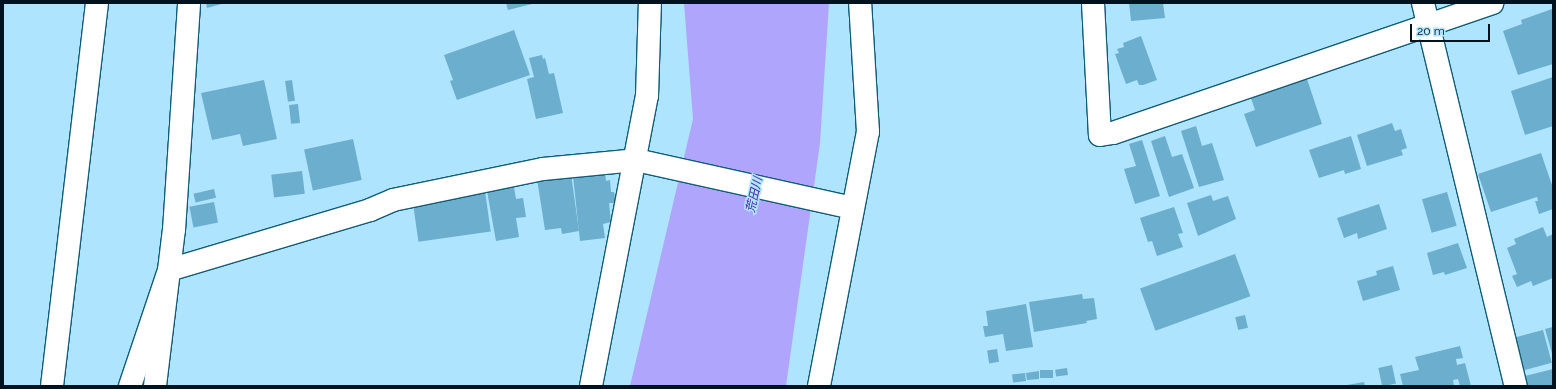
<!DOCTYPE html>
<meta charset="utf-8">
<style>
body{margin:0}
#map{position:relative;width:1556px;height:389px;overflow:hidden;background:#aee4fd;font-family:Raleway,"Noto Sans JP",sans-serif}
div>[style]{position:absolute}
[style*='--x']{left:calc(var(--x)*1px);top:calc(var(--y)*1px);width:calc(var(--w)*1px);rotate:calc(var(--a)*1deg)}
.water>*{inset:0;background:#b0a5fd}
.building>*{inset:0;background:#6baecd;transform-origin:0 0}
.roads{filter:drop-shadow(1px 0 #105c78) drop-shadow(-1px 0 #105c78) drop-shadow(0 1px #105c78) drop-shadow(0 -1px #105c78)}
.street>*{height:22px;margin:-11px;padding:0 11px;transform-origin:11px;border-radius:11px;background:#fff}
span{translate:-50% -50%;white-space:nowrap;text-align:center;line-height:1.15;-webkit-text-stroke:3px #aee4fd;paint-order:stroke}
.water-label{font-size:12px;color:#4e2aa6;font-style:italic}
.frame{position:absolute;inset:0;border:4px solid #00121e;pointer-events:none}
.scale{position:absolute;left:1410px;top:24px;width:80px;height:18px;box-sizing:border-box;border:2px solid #00121e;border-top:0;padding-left:5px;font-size:12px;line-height:14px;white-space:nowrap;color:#00121e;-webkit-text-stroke:3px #aee4fd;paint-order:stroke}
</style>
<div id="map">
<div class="water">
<i style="clip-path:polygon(684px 3px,829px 3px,820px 143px,786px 386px,630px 386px,693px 119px)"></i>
</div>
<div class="building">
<i style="clip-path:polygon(206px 3px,225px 3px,207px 8px)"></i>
<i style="clip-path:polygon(506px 3px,532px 3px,532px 4px,508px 10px)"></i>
<i style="clip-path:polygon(1129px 3px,1163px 3px,1165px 18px,1131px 21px)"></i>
<i style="clip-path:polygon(1552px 9px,1553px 64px,1518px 75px,1503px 31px,1522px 24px,1521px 20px)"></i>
<i style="clip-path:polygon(514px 30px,530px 75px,457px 100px,450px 81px,453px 80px,444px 55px)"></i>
<i style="clip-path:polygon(1141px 36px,1157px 80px,1143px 85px,1139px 85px,1137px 80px,1126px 84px,1115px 54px,1119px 53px,1117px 49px,1124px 47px,1123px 43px)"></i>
<i style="clip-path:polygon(542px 55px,543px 59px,545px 58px,549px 74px,554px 73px,563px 113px,536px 119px,527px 79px,534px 77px,529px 58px)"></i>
<i style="clip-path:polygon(1553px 77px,1553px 126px,1525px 135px,1511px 91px)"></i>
<i style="clip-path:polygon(1307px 79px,1322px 124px,1256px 147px,1244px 114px,1255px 110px,1251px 98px)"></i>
<i style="clip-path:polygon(264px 80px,277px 139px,243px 146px,240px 134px,212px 140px,201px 93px)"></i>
<i style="left:292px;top:80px;width:21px;height:7px;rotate:82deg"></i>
<i style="left:298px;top:104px;width:19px;height:9px;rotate:84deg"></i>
<i style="clip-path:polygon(1392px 123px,1395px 131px,1401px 129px,1407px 148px,1401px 150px,1403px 155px,1367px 166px,1357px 135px)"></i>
<i style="clip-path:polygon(1196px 126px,1202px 146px,1212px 143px,1224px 180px,1199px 187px,1181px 131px)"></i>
<i style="clip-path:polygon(1165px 136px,1172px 157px,1182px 154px,1194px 188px,1169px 197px,1151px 141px)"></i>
<i style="clip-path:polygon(1351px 136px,1361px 169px,1345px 174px,1344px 170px,1319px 178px,1309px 150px)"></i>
<i style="left:353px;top:139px;width:42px;height:50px;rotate:78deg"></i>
<i style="clip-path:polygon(1142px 140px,1160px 196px,1135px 204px,1124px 169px,1136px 166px,1129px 144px)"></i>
<i style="clip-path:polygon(1541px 153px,1553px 188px,1553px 209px,1539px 214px,1535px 201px,1538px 201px,1537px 197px,1491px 212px,1478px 174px)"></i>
<i style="left:302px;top:171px;width:23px;height:31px;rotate:83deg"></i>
<i style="clip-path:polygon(605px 172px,606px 181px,610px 180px,611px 192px,614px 192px,616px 203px,609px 203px,611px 222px,603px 224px,605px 238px,580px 241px,573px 176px)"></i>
<i style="clip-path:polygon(571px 174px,579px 231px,562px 234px,561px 228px,545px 230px,537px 179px)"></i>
<i style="clip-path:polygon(514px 187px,516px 199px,523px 198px,526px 217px,516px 218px,519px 237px,496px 241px,487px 191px)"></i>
<i style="left:214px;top:189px;width:9px;height:21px;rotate:77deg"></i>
<i style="left:485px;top:191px;width:41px;height:73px;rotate:82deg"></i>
<i style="left:1447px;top:192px;width:35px;height:26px;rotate:74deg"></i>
<i style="clip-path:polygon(1211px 195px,1213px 201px,1228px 196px,1236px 219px,1198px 236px,1187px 203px)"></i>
<i style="left:214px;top:202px;width:21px;height:25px;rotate:79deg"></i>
<i style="clip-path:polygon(1379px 204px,1387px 229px,1358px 239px,1357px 233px,1344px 238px,1337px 218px)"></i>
<i style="clip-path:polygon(1174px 207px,1183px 233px,1178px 234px,1183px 247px,1157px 256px,1152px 241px,1148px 242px,1140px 218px)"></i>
<i style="clip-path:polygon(1543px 227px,1547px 237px,1553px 234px,1553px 278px,1533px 286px,1531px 281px,1517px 287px,1512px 276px,1517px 274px,1507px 248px,1516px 244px,1514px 239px)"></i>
<i style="clip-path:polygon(1458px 243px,1467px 268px,1445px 275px,1444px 272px,1433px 275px,1427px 253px)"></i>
<i style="left:1235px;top:254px;width:45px;height:101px;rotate:70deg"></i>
<i style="clip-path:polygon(1393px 266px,1400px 290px,1363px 301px,1357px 281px,1377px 275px,1376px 271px)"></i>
<i style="clip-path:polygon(1082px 294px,1083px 299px,1094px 298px,1097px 319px,1086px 321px,1087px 323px,1034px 332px,1029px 302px)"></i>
<i style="clip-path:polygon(1026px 304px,1033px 347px,1006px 351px,1003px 334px,985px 337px,983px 326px,988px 326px,986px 311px)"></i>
<i style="left:1245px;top:315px;width:13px;height:10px;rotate:77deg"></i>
<i style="clip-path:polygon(1553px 327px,1553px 357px,1545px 329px)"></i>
<i style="left:1543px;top:330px;width:34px;height:29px;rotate:75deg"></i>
<i style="clip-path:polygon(1460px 346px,1463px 358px,1456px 359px,1457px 365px,1465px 363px,1471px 386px,1460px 386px,1458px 379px,1453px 380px,1454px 386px,1403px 386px,1400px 374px,1419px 370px,1415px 357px)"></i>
<i style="left:997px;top:349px;width:13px;height:10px;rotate:81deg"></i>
<i style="left:1392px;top:365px;width:19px;height:14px;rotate:78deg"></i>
<i style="left:1067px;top:368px;width:7px;height:12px;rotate:82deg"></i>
<i style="clip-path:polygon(1553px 369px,1553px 386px,1527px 386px,1525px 376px)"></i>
<i style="left:1053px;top:370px;width:8px;height:13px;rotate:90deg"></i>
<i style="clip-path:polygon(1039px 371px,1039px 379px,1027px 380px,1026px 373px)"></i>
<i style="left:1025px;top:373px;width:8px;height:13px;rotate:83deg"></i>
<i style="clip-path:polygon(1364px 382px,1365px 386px,1347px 386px,1347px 385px)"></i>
</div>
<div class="roads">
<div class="street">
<i style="--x:1093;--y:3;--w:132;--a:87"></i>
<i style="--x:1100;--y:135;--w:13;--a:-9"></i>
<i style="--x:1113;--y:133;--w:401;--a:-18.9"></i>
<i style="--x:1423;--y:3;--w:394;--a:76.4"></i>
<i style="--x:52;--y:386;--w:386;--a:-83.3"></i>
<i style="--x:130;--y:386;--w:122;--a:-71.4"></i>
<i style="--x:169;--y:270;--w:210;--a:-16.6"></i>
<i style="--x:370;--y:210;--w:25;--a:-23"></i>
<i style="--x:393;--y:200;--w:153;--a:-11.7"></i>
<i style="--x:543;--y:169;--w:93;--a:-5.5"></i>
<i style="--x:636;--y:160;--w:222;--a:12.5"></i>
<i style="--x:155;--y:386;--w:157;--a:-83.1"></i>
<i style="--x:174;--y:230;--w:227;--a:-86.2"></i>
<i style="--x:591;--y:386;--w:295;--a:-79.1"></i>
<i style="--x:647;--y:96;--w:93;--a:-88.2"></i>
<i style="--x:819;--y:386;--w:259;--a:-79.1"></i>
<i style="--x:868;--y:132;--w:129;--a:-93.5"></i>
</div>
</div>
<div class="water-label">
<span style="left:755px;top:195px;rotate:-77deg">荒田川</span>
</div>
<div class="frame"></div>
<div class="scale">20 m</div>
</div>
